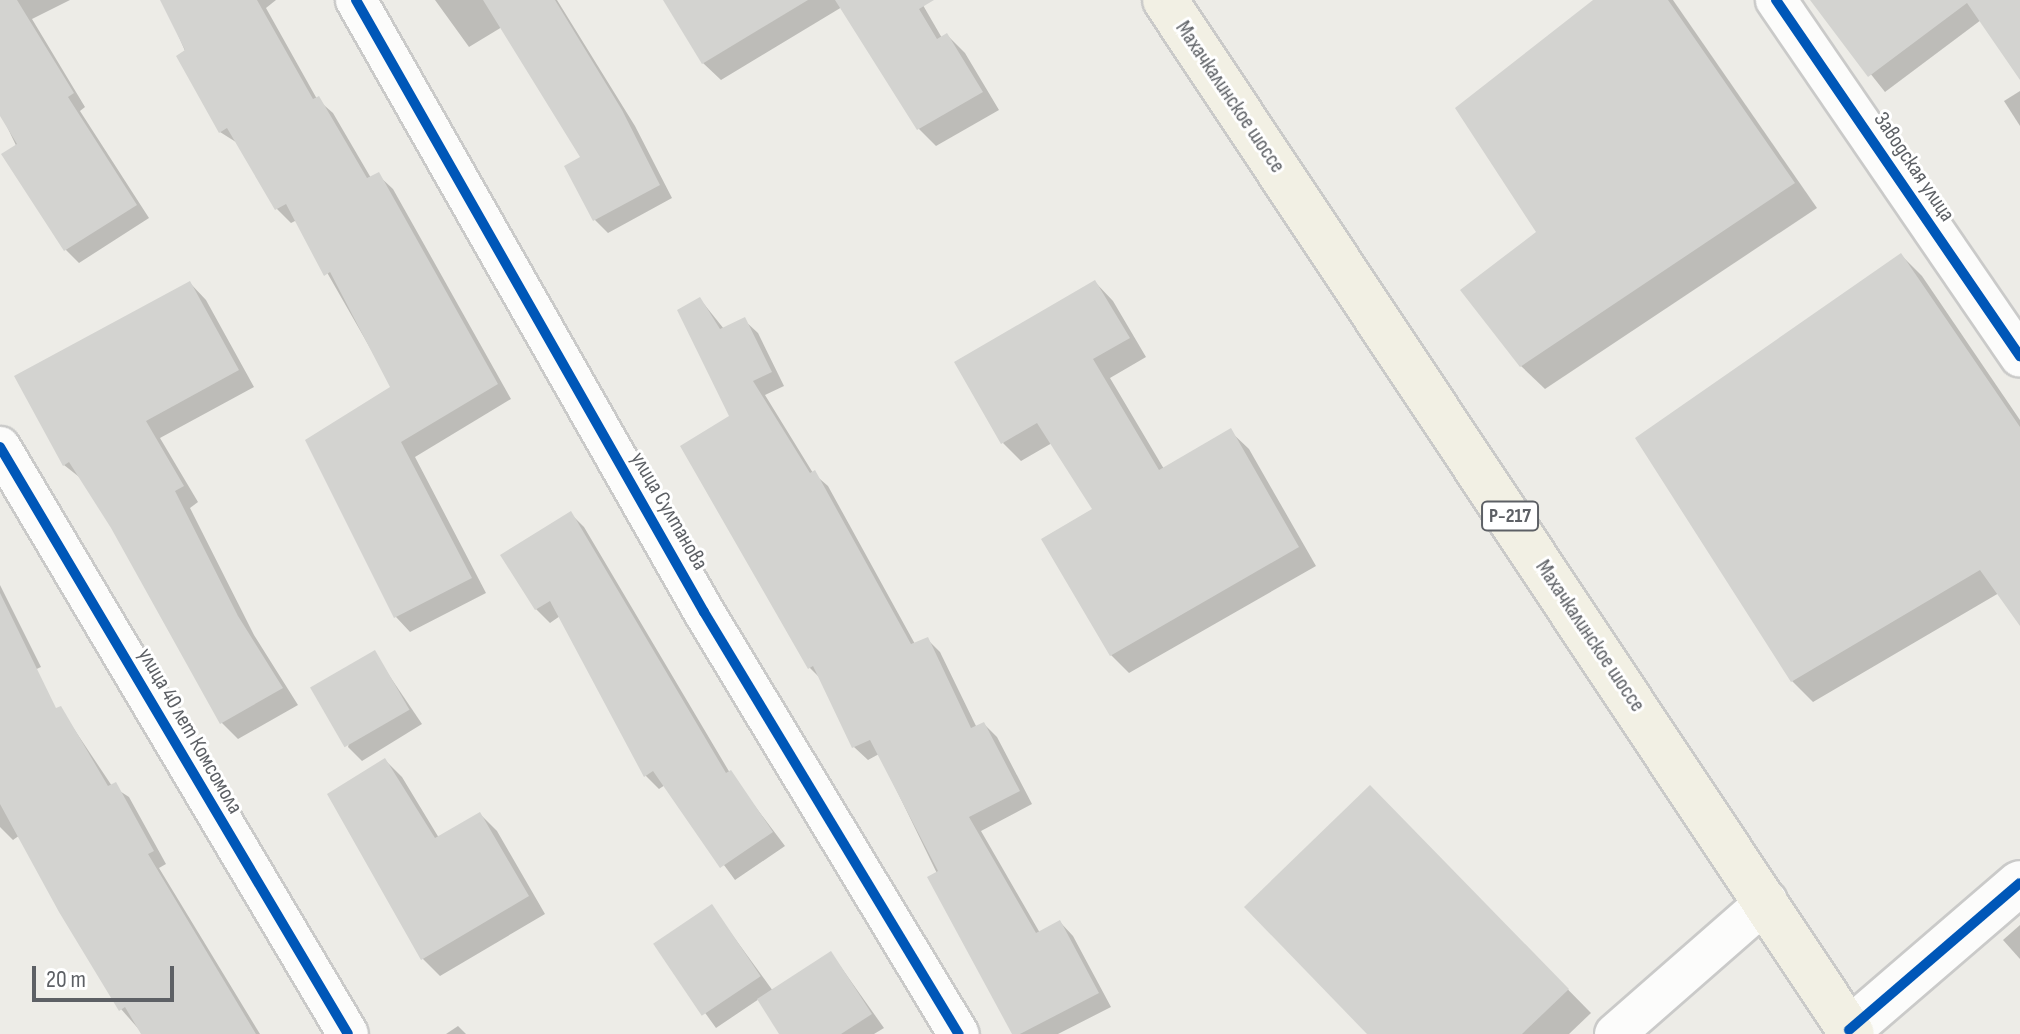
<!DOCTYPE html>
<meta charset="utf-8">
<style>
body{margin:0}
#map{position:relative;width:2020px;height:1034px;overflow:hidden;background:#edece7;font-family:"Sofia Sans Condensed",sans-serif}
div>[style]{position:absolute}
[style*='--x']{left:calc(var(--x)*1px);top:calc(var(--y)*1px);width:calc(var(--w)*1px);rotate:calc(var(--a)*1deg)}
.shadow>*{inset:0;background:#0003}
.building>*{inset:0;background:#d3d3d0;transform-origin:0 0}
.roads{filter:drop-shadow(2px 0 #cacac9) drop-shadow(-2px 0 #cacac9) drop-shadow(0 2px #cacac9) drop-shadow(0 -2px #cacac9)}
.minor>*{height:40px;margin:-20px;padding:0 20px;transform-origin:20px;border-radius:20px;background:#fcfcfb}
.tertiary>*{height:44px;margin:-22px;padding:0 22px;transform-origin:22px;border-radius:22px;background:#fcfcfb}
.trunk>*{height:44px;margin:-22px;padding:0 22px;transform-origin:22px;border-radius:22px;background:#f2f0e4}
.cycleway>*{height:10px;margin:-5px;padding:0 5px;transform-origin:5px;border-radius:5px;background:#0057b8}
span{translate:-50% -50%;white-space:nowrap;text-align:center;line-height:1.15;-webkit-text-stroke:6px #fff;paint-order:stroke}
.shield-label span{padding:2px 6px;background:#fff;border:2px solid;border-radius:6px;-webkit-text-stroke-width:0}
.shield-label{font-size:20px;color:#5d6065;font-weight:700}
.street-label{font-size:22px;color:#5d6065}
.scale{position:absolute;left:32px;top:966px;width:142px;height:36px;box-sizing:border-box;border:4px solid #5d6065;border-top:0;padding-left:10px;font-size:24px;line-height:28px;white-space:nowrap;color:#5d6065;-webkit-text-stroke:6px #fff;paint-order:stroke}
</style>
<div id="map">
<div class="shadow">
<i style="clip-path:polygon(0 0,70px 0,32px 19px,85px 107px,80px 111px,149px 218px,79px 263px,66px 250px,0 112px)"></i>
<i style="clip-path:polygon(163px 0,276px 0,266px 8px,317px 99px,333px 113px,371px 178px,378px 175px,393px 189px,511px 399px,415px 457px,486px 593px,410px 632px,396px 617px,308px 440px,393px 388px,297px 220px,291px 223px,277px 209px,239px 144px,220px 132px)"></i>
<i style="clip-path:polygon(435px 0,557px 0,635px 126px,672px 198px,608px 233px,595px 220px,583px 158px,502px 27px,469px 47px)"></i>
<i style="clip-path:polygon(665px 0,920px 0,942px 38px,947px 35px,965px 53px,999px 110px,936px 146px,919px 129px,842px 7px,721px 80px,703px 63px)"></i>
<i style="clip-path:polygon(1596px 0,1673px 0,1817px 208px,1545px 389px,1521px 366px,1538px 232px)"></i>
<i style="clip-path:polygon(1812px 0,2020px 0,2020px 76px,1981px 20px,1885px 92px)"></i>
<i style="clip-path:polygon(2020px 91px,2020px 126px,2004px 101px)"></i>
<i style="clip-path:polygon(1901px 255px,1922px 276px,2020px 420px,2020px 622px,1999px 593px,1813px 702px,1792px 681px,1638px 439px)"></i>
<i style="clip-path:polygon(1095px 282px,1113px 301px,1146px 357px,1110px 378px,1164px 469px,1230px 431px,1249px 449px,1316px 566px,1129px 673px,1111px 655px,1095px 510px,1052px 443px,1021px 461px,1003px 443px)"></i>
<i style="clip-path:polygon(190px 283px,206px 300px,254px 387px,160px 438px,198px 502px,190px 508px,254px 635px,298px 705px,238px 739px,222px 723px,113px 527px,83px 480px,64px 465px)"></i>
<i style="clip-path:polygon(700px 299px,724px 329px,744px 320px,758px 333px,784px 386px,765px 395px,813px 473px,828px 486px,915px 644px,927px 639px,940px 652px,977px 728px,984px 724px,997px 737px,1032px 804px,981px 831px,1040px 933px,1060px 922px,1073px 936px,1111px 1007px,1058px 1034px,1015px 1034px,879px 754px,868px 760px,854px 747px,822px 680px,809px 667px)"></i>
<i style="clip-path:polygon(571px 514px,584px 527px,730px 773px,785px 846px,735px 880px,665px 785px,659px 789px,646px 776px,560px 616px,550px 623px,536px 609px,503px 556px)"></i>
<i style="clip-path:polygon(0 585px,41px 667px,0 686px)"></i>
<i style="clip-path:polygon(374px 653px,422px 724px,362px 761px,348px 747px)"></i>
<i style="clip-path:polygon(60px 708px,112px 786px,129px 797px,166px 864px,159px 868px,260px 1034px,143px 1034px,121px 1009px,20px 835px,13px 840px,0 827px,0 743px)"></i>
<i style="clip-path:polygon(385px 760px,402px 777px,439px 838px,480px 814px,497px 831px,545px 914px,440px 976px,422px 958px)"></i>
<i style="clip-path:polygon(1370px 788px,1591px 1013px,1569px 1034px,1370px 1034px)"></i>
<i style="clip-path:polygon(712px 907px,773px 991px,831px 953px,884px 1028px,874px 1034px,782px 1034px,759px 999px,716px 1028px,656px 945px)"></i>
<i style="clip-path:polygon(2020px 925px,2020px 959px,2003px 940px)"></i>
<i style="clip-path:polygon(458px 1026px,466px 1034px,446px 1034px)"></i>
</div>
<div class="building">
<i style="clip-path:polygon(0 0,17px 0,74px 93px,68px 97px,137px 205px,64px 251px,1px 154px,17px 144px,0 116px)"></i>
<i style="clip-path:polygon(160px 0,257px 0,313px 99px,319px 96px,367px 178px,379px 172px,498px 384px,401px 442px,472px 578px,394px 618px,305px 440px,390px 387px,330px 272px,324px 276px,286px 204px,275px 210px,227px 128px,219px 133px,176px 56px,185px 50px)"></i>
<i style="clip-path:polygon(483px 0,555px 0,622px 110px,660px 185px,593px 221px,564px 166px,580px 157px)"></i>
<i style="clip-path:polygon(663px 0,808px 0,702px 64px)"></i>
<i style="clip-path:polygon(835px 0,934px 0,919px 9px,937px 39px,947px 33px,983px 92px,917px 130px)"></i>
<i style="clip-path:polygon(1593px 0,1668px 0,1795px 183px,1520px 367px,1460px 290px,1536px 232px,1455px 108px)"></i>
<i style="clip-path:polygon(1810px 0,2020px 0,2020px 80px,1967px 3px,1868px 77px)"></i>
<i style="clip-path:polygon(1901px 253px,2020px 427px,2020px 626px,1980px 570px,1791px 682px,1635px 438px)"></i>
<i style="clip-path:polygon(1095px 280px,1130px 338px,1093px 359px,1159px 470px,1231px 428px,1299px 547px,1110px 656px,1041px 539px,1092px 509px,1037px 423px,1001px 444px,954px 362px)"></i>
<i style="clip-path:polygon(190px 281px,239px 370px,146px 421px,184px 486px,175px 491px,238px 616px,283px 688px,220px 724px,111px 528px,69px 462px,63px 466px,14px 376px)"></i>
<i style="clip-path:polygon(700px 297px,720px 329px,745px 317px,772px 372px,753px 381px,810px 473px,815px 470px,911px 644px,928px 637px,971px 728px,984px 722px,1020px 791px,969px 817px,1036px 933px,1060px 920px,1099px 993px,1020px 1034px,1012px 1034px,927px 877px,938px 871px,870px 740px,852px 748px,813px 666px,808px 669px,680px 446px,729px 416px,677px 310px)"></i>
<i style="clip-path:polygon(571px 511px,726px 773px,731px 770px,773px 832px,720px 868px,653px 771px,644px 777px,550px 601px,535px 610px,500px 555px)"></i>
<i style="clip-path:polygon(0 593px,56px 708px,61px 706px,108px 786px,116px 782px,154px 851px,148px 854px,256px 1034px,141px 1034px,125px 1007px,119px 1011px,59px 912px,0 804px)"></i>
<i style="left:375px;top:650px;width:69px;height:75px;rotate:60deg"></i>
<i style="clip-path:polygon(385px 758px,435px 838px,480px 812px,529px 896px,421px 960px,327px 794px)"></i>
<i style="clip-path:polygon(1370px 785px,1569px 989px,1522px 1034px,1367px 1034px,1244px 907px)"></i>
<i style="left:712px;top:904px;width:87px;height:71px;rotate:56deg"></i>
<i style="clip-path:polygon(831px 951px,872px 1014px,841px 1034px,779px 1034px,757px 999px)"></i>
</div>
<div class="roads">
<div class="minor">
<i style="--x:356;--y:0;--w:704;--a:60.38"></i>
<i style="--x:704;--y:612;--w:493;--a:58.9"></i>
<i style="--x:1776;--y:0;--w:432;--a:55.6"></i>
<i style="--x:0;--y:447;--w:682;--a:59.34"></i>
<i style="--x:1615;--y:1034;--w:202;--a:-41.2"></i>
</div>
<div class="tertiary">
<i style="--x:1849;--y:1030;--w:225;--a:-40.7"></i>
</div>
<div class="trunk">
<i style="--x:1165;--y:0;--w:1241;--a:56.4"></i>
</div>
</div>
<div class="cycleway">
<i style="--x:356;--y:0;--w:704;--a:60.38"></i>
<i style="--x:704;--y:612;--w:493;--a:58.9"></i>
<i style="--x:1776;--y:0;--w:432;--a:55.6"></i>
<i style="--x:0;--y:447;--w:682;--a:59.34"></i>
<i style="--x:1849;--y:1030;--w:225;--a:-40.7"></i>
</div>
<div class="shield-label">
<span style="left:1510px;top:516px">Р-217</span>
</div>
<div class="street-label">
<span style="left:1230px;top:97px;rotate:56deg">Махачкалинское шоссе</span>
<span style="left:1914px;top:167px;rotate:56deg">Заводская улица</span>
<span style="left:669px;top:511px;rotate:60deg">улица Султанова</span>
<span style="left:1590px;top:636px;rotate:56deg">Махачкалинское шоссе</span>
<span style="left:190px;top:731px;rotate:60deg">улица 40 лет Комсомола</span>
</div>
<div class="scale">20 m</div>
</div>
